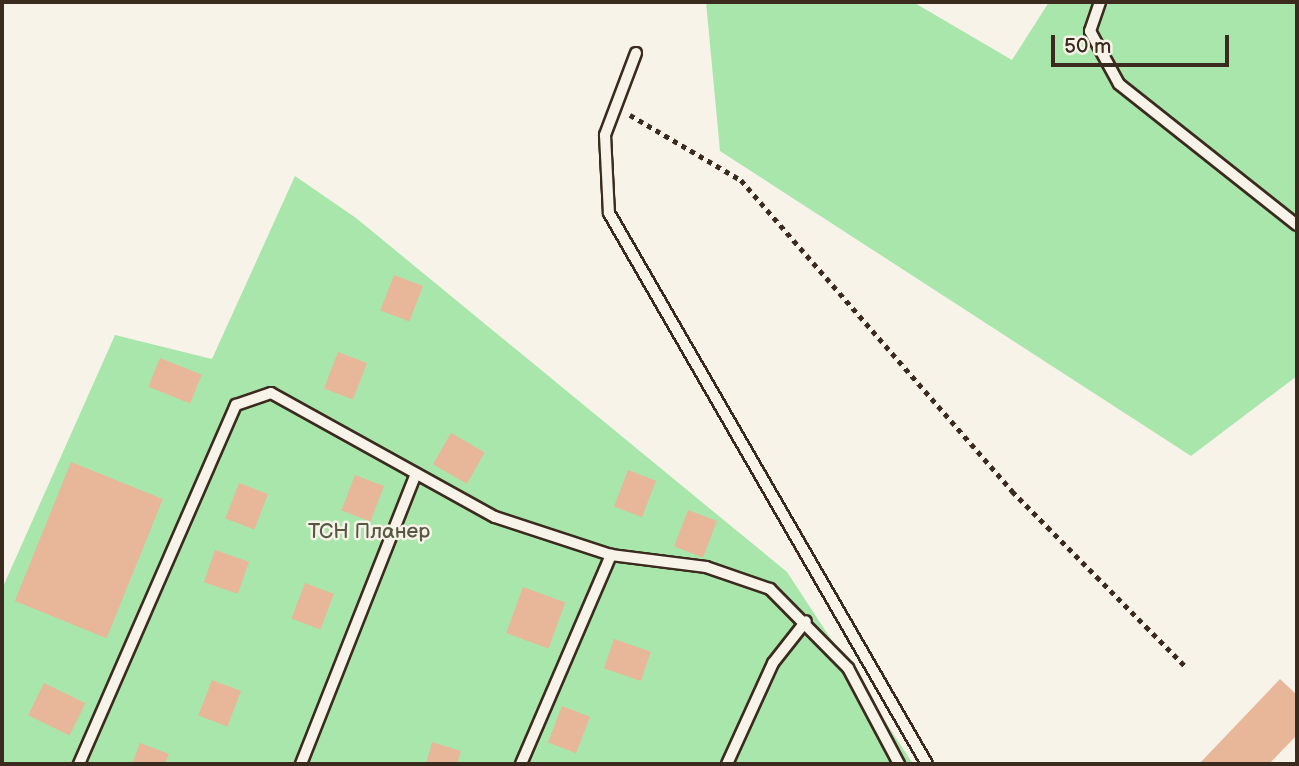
<!DOCTYPE html>
<meta charset="utf-8">
<style>
body{margin:0}
#map{position:relative;width:1299px;height:766px;overflow:hidden;background:#f7f3e8;font-family:"Balsamiq Sans",sans-serif}
div>[style]{position:absolute}
[style*='--x']{left:calc(var(--x)*1px);top:calc(var(--y)*1px);width:calc(var(--w)*1px);rotate:calc(var(--a)*1deg)}
.green>*{inset:0;background:#a9e6ac}
.building>*{inset:0;background:#e8b699;transform-origin:0 0}
.path>*{height:4.5px;margin-top:-2.25px;transform-origin:0;background:repeating-linear-gradient(90deg,#3b2a1e 0 5px,transparent 0 10px)}
.roads{filter:drop-shadow(2px 0 #3b2a1e) drop-shadow(-2px 0 #3b2a1e) drop-shadow(0 2px #3b2a1e) drop-shadow(0 -2px #3b2a1e)}
.service>*{height:10px;margin:-5px;padding:0 5px;transform-origin:5px;border-radius:5px;background:#f7f3e8}
span{translate:-50% -50%;white-space:nowrap;text-align:center;line-height:1.15;-webkit-text-stroke:5px #f7f3e8;paint-order:stroke}
.park-label{font-size:21px;color:#565942}
.frame{position:absolute;inset:0;border:4px solid #3b2a1e;pointer-events:none}
.scale{position:absolute;left:1051px;top:35px;width:178px;height:32px;box-sizing:border-box;border:4px solid #3b2a1e;border-top:0;padding-left:9px;font-size:21px;line-height:24px;white-space:nowrap;color:#3b2a1e;-webkit-text-stroke:5px #f7f3e8;paint-order:stroke}
</style>
<div id="map">
<div class="green">
<i style="clip-path:polygon(706px 2px,913px 2px,1012px 60px,1049px 2px,1297px 2px,1297px 376px,1191px 456px,720px 151px)"></i>
<i style="clip-path:polygon(295px 176px,356px 218px,787px 572px,913px 764px,2px 764px,2px 589px,115px 335px,212px 359px)"></i>
</div>
<div class="building">
<i style="left:394px;top:275px;width:31px;height:38px;rotate:21deg"></i>
<i style="left:338px;top:352px;width:31px;height:39px;rotate:21deg"></i>
<i style="left:160px;top:358px;width:45px;height:31px;rotate:22deg"></i>
<i style="left:451px;top:433px;width:39px;height:36px;rotate:30deg"></i>
<i style="left:71px;top:462px;width:99px;height:150px;rotate:22deg"></i>
<i style="left:628px;top:470px;width:30px;height:39px;rotate:21deg"></i>
<i style="left:355px;top:475px;width:31px;height:38px;rotate:21deg"></i>
<i style="left:239px;top:483px;width:31px;height:38px;rotate:21deg"></i>
<i style="left:688px;top:510px;width:31px;height:39px;rotate:21deg"></i>
<i style="left:215px;top:550px;width:36px;height:34px;rotate:19deg"></i>
<i style="left:305px;top:583px;width:31px;height:38px;rotate:21deg"></i>
<i style="left:523px;top:587px;width:45px;height:49px;rotate:20deg"></i>
<i style="left:614px;top:639px;width:39px;height:31px;rotate:19deg"></i>
<i style="clip-path:polygon(1280px 679px,1297px 695px,1297px 735px,1269px 764px,1199px 764px)"></i>
<i style="left:212px;top:680px;width:31px;height:38px;rotate:21deg"></i>
<i style="left:44px;top:683px;width:46px;height:36px;rotate:26deg"></i>
<i style="left:562px;top:706px;width:30px;height:39px;rotate:21deg"></i>
<i style="clip-path:polygon(432px 742px,461px 751px,457px 764px,426px 764px)"></i>
<i style="clip-path:polygon(140px 743px,169px 754px,165px 764px,132px 764px)"></i>
</div>
<div class="path">
<i style="--x:630;--y:115;--w:129;--a:30.4"></i>
<i style="--x:741;--y:180;--w:413;--a:48.9"></i>
<i style="--x:1012;--y:491;--w:249;--a:45.3"></i>
</div>
<div class="roads">
<div class="service">
<i style="--x:1100;--y:2;--w:31;--a:109"></i>
<i style="--x:1090;--y:31;--w:60;--a:61.3"></i>
<i style="--x:1119;--y:84;--w:227;--a:38.4"></i>
<i style="--x:636;--y:53;--w:88;--a:110.7"></i>
<i style="--x:605;--y:135;--w:78;--a:87.1"></i>
<i style="--x:609;--y:213;--w:636;--a:60.01"></i>
<i style="--x:79;--y:764;--w:392;--a:-66.4"></i>
<i style="--x:236;--y:405;--w:37;--a:-19"></i>
<i style="--x:271;--y:393;--w:256;--a:29"></i>
<i style="--x:495;--y:517;--w:122;--a:18.1"></i>
<i style="--x:611;--y:555;--w:96;--a:7.2"></i>
<i style="--x:706;--y:567;--w:68;--a:19"></i>
<i style="--x:770;--y:589;--w:111;--a:45.4"></i>
<i style="--x:848;--y:668;--w:109;--a:62"></i>
<i style="--x:301;--y:764;--w:312;--a:-68.4"></i>
<i style="--x:521;--y:764;--w:228;--a:-66.7"></i>
<i style="--x:727;--y:764;--w:111;--a:-65.5"></i>
<i style="--x:773;--y:663;--w:53;--a:-51.8"></i>
</div>
</div>
<div class="park-label">
<span style="left:369px;top:532px">ТСН Планер</span>
</div>
<div class="frame"></div>
<div class="scale">50 m</div>
</div>
